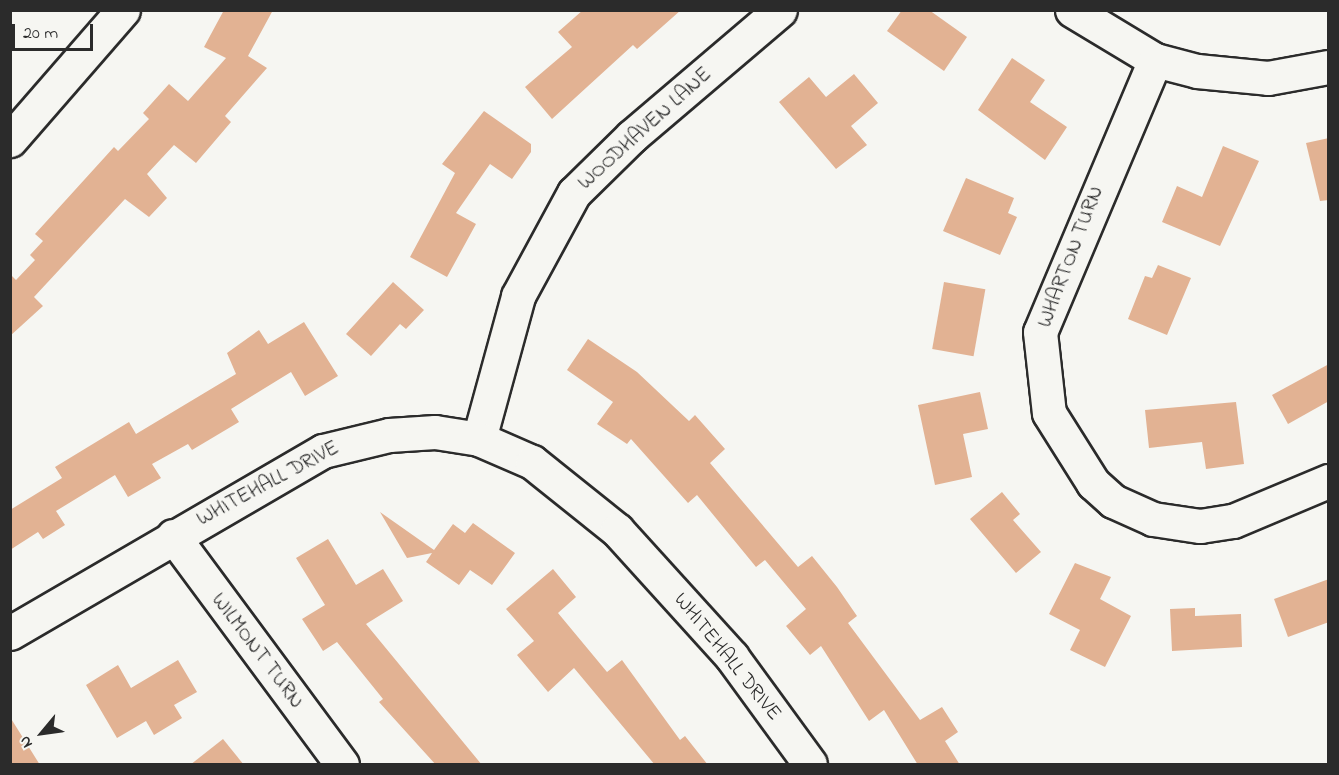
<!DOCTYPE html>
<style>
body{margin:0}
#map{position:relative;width:1339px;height:775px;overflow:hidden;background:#f6f6f2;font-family:"Indie Flower",sans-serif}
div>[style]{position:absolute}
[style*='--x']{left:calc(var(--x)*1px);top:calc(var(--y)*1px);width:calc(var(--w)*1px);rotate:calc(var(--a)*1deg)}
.building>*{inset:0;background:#e2b293;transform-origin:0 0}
.roads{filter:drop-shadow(2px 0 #2b2b2b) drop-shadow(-2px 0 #2b2b2b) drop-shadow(0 2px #2b2b2b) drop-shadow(0 -2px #2b2b2b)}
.minor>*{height:33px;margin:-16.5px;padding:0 16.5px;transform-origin:16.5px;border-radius:16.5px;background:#f6f6f2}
span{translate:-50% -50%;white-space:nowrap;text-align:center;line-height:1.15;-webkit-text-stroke:4.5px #f6f6f2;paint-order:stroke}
.street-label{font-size:21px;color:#2b2b2b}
.frame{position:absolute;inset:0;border:12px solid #2b2b2b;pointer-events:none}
.north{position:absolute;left:12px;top:703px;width:60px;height:60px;-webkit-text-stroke:4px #f6f6f2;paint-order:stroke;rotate:241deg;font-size:16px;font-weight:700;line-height:24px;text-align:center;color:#2b2b2b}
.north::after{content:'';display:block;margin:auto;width:21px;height:27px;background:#2b2b2b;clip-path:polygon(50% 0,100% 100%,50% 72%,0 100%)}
.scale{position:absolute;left:12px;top:24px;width:81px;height:27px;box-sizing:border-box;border:3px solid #2b2b2b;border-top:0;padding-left:8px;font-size:18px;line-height:21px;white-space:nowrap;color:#2b2b2b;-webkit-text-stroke:4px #f6f6f2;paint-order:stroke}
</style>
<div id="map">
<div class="building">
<i style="clip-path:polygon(224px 10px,273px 10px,248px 56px,267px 68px,225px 116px,231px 122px,196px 163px,174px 145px,147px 174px,167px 198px,149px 217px,125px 199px,34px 297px,43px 306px,10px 336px,10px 274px,16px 280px,35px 260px,30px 255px,43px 241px,35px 234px,114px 147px,118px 151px,149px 119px,143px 113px,169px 84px,188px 101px,226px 58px,204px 47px)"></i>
<i style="clip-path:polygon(583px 10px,681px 10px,637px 49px,633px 45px,552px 119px,525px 87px,572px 47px,558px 32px)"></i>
<i style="clip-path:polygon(902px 10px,929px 10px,967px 37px,944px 71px,887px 31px)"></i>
<i style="clip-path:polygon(1012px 58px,1045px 80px,1030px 102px,1067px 127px,1045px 160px,978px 110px)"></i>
<i style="clip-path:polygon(854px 74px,878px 103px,851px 126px,867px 145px,836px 169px,779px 102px,809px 77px,826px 97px)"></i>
<i style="clip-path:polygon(484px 111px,531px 144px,531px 152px,512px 179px,490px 164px,456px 213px,476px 224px,447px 277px,410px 257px,455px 173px,442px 164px)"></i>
<i style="clip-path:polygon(1329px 138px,1329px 200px,1320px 201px,1306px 143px)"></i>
<i style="clip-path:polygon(1223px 146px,1259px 161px,1220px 246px,1162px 222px,1177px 186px,1202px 197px)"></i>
<i style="clip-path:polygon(966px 178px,1014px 198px,1008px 213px,1017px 217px,1000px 255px,943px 231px)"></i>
<i style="clip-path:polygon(1158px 265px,1191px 278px,1167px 335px,1128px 319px,1145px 276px,1152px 278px)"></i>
<i style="clip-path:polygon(393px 282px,424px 310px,406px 329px,400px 324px,371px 356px,346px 334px)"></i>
<i style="left:944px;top:282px;width:42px;height:68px;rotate:10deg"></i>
<i style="clip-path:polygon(304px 322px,338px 376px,305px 396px,291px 372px,231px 409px,239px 422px,192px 450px,188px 444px,152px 464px,161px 478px,128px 497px,115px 475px,56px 511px,65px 525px,43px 539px,38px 532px,10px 550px,10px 510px,62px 478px,55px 467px,129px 422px,136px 434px,236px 374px,227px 353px,259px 330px,268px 344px)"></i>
<i style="clip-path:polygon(588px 339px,637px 372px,689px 421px,695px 415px,725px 449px,710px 463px,798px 567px,812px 556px,837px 587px,857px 616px,848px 623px,920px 720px,942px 707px,958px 732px,945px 741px,960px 765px,918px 765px,884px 710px,869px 721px,821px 646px,810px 655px,786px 626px,806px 609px,765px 560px,756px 567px,697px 495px,688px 503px,631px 439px,627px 444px,597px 424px,613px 402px,567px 370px)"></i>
<i style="clip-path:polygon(1329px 364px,1329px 401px,1288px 424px,1272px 395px)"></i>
<i style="clip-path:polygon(980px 392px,988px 429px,963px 434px,972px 477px,935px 485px,918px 405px)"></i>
<i style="clip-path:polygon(1236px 402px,1244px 464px,1206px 469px,1202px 442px,1149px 448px,1145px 410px)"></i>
<i style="clip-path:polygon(1002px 492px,1020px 514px,1013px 520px,1041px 552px,1016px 573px,970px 519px)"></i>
<i style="clip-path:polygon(380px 512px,434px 550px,453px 524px,465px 533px,473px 523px,515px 553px,492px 585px,470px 570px,459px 585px,426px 562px,432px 553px,407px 558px)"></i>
<i style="clip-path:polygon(328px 539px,356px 585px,383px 569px,403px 601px,366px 624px,482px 765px,436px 765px,379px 702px,383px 699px,337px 642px,323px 651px,316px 640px,302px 619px,325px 605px,296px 558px)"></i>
<i style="clip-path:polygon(1075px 563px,1111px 577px,1100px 599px,1131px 616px,1105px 667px,1070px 650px,1080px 630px,1049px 614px)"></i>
<i style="clip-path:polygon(553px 569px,576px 597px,558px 613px,607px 672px,622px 660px,680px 740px,685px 736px,708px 765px,655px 765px,574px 668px,548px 692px,517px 655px,534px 641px,506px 609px)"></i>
<i style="clip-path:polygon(1329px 579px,1329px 622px,1288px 637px,1274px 599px)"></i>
<i style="clip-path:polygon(1195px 608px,1195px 616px,1241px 614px,1242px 647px,1172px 651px,1170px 609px)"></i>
<i style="clip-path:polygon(178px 660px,197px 692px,174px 705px,182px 718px,154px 735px,146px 721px,117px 738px,86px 685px,118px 665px,131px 688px)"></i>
<i style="clip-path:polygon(10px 717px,40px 765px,10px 765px)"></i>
<i style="clip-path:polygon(223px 739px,244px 765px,190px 765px)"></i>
</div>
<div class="roads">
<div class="minor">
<i style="--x:1072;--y:10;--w:97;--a:31.1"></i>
<i style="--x:1155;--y:60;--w:43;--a:14.7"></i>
<i style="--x:1197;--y:71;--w:71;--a:5.6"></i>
<i style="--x:1268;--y:78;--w:61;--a:-10.4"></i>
<i style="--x:1155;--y:60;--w:295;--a:112.9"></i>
<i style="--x:1040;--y:332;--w:81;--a:83.7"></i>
<i style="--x:1049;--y:413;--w:83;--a:57.8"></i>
<i style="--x:1093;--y:483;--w:27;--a:42"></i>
<i style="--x:1113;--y:501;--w:44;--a:24.2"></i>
<i style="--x:1153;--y:519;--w:48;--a:8.5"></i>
<i style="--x:1200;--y:526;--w:33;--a:-9"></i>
<i style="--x:1233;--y:521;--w:103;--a:-22.8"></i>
<i style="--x:10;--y:140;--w:172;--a:-49"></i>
<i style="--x:479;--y:439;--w:148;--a:-74.7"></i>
<i style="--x:518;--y:296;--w:117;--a:-61.5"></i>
<i style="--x:574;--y:193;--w:81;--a:-44.5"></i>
<i style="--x:632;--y:136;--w:194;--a:-40.4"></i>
<i style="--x:173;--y:536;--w:284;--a:53.5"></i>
<i style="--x:10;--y:633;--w:362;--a:-30.2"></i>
<i style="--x:323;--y:451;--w:68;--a:-13.6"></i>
<i style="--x:389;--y:435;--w:46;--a:-3.7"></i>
<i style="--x:435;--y:432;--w:45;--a:9"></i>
<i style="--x:479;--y:439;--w:58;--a:23.5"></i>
<i style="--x:532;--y:462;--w:109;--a:38.7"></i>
<i style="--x:617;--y:530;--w:171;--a:47.8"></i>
<i style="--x:732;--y:657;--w:132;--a:53.9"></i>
</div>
</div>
<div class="street-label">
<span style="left:645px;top:129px;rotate:-42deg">WOODHAVEN LANE</span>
<span style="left:1071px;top:257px;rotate:-69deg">WHARTON TURN</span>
<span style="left:268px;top:484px;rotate:-28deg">WHITEHALL DRIVE</span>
<span style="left:257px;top:651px;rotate:53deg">WILMONT TURN</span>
<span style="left:727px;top:657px;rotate:51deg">WHITEHALL DRIVE</span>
</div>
<div class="frame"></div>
<div class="north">N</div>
<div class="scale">20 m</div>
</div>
